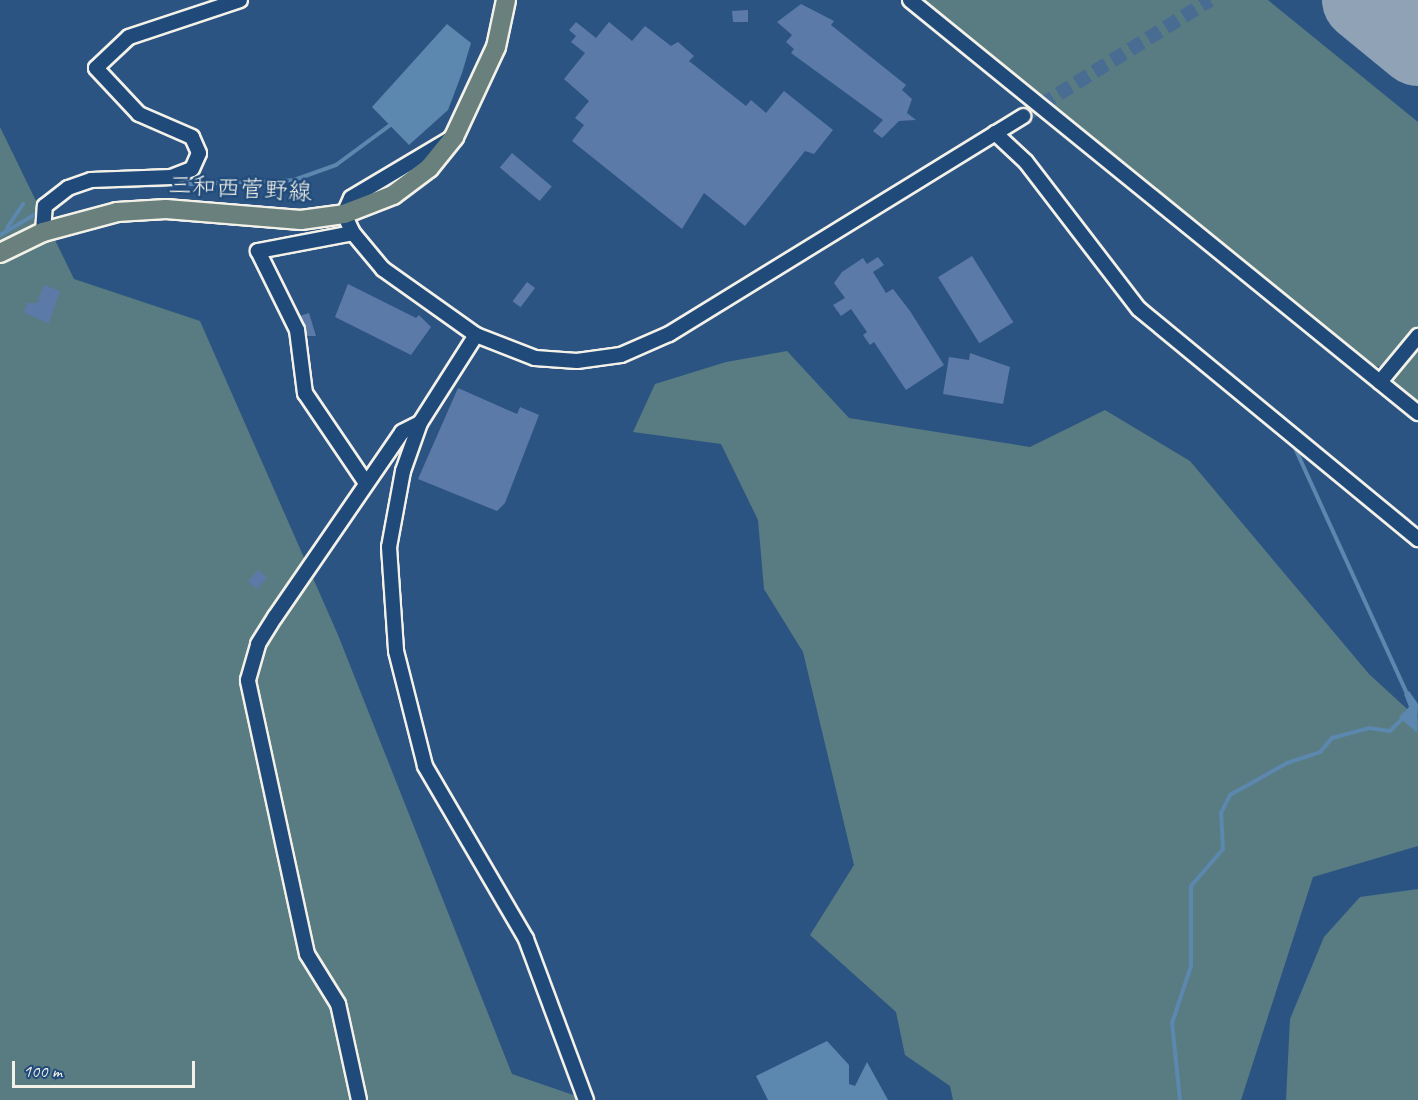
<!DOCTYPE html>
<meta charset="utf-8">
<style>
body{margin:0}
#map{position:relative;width:1418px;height:1100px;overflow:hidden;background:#2b5483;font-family:Caveat,"Klee One",sans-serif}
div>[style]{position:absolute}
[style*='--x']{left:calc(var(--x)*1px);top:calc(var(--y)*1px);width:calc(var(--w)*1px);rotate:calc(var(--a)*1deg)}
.green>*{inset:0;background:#587c81}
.water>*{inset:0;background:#5c87ae}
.stream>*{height:4px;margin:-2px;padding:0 2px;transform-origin:2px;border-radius:2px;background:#5c87ae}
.runway>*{height:82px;margin:-41px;padding:0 41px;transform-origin:41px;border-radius:41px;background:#90a2b6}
.building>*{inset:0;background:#5c7aa7;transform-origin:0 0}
.minor-tunnel>*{height:14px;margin-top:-7px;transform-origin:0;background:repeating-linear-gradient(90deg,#496c92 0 14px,transparent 0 21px)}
.roads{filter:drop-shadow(2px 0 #f4f1e8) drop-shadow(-2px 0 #f4f1e8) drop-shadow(0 2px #f4f1e8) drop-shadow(0 -2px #f4f1e8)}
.minor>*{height:14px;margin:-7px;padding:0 7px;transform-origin:7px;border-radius:7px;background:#1f4a7a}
.major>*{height:18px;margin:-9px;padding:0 9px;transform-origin:9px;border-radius:9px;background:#6a807d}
span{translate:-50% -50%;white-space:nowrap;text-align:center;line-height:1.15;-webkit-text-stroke:5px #1f4a7a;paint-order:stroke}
.street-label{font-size:24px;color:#f4f1e8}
.scale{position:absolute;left:12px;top:1061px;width:183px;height:27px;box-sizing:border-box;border:3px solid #f4f1e8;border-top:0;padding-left:8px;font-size:18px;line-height:21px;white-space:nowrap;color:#f4f1e8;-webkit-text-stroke:4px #1f4a7a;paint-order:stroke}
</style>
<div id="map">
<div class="green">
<i style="clip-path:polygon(921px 0,1268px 0,1418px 122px,1418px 330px,1384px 368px,1365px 363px)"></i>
<i style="clip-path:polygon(0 127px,74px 279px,200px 321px,338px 635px,512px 1074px,588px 1100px,0 1100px)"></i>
<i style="clip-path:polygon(1418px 342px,1418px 407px,1391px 382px)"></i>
<i style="clip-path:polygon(787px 351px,849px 418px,1030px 447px,1105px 410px,1190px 461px,1369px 674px,1418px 719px,1418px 846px,1313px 877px,1241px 1100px,953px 1100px,950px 1086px,905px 1055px,896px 1012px,810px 935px,854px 865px,803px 652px,764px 589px,758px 520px,721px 444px,633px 432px,655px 384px,726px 362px)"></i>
<i style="clip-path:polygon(1418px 889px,1418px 1100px,1286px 1100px,1290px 1019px,1324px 937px,1360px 897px)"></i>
</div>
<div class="water">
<i style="clip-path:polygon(447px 24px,471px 43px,462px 73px,448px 110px,409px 145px,372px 107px)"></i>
<i style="clip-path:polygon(1409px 691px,1418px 704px,1417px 733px,1399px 717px,1409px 707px,1404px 694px)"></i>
<i style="clip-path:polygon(827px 1041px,849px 1065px,849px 1084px,855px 1086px,867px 1062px,888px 1100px,768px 1100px,756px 1076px)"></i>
</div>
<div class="stream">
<i style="--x:115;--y:187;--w:179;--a:-2.2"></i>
<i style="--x:294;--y:180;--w:45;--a:-19.7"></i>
<i style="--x:336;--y:165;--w:71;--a:-36.4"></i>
<i style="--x:7;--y:228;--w:29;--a:-56"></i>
<i style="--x:0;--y:235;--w:45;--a:-30.5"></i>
<i style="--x:1295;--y:448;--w:273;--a:65.5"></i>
<i style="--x:1180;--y:1100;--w:77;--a:-95.9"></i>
<i style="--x:1172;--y:1023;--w:60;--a:-71.6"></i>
<i style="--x:1191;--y:966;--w:80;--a:-90"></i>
<i style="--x:1191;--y:886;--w:49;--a:-49.1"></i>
<i style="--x:1223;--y:849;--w:36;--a:-93"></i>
<i style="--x:1221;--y:813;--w:20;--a:-63"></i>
<i style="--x:1230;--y:795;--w:65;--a:-29.3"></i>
<i style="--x:1287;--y:763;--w:35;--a:-18"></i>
<i style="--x:1320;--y:752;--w:18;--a:-49"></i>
<i style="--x:1332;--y:738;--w:38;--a:-15"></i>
<i style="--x:1369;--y:728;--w:21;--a:8"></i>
<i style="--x:1390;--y:731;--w:20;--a:-45"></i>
</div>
<div class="runway">
<i style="--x:1363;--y:0;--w:71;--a:39.3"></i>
</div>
<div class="building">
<i style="clip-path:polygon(801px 4px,834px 21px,831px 25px,906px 85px,902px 90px,912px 99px,907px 113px,916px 120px,899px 121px,882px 138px,873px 131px,883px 120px,791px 53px,794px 49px,786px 42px,792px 35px,777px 22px)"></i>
<i style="clip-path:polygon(748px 10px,748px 22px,733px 22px,732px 11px)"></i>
<i style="clip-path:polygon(576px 22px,596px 38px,609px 22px,632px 41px,645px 26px,671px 46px,678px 42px,694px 56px,689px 61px,746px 106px,751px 100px,766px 113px,784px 91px,833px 130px,814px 154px,805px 151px,745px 226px,704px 193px,682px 229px,572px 141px,584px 125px,575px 118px,589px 101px,564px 79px,585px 53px,571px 42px,576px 36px,569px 30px)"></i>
<i style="left:512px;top:153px;width:52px;height:19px;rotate:40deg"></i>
<i style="left:972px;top:256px;width:78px;height:40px;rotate:58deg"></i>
<i style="clip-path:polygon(878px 257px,884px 265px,873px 272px,886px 293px,893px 289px,910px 311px,944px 365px,906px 390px,874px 342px,870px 345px,863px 335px,867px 332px,851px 309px,841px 316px,833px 305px,845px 298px,834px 283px,842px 272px,863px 258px,867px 264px)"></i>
<i style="left:527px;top:282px;width:10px;height:24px;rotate:37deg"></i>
<i style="clip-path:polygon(348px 284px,416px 318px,419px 315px,431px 327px,411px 355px,335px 317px)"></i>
<i style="clip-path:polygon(44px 285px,60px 291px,49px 323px,24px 313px,27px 303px,37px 303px)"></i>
<i style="clip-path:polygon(309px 313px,316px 336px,307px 336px,300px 316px)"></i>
<i style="clip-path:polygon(970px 353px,1010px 367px,1003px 404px,943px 394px,949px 357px,969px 360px)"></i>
<i style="clip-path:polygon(458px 388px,517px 414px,520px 407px,539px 415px,505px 503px,497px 511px,418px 479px)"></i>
<i style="left:258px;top:570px;width:12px;height:15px;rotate:42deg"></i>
</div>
<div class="minor-tunnel">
<i style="--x:1023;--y:116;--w:220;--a:-31.8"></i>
</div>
<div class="roads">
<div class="minor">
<i style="--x:910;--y:0;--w:655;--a:39.11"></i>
<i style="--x:995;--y:133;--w:42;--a:43.1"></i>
<i style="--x:1026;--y:162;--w:185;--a:52.5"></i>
<i style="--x:1139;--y:309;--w:362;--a:39.5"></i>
<i style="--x:450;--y:139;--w:115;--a:149.2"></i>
<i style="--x:351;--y:198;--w:17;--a:114"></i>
<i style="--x:344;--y:214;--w:21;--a:65"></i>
<i style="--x:353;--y:233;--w:47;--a:50.2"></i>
<i style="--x:383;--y:269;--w:114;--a:35.4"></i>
<i style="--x:476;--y:335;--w:63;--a:21.3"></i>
<i style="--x:535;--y:358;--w:42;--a:4.1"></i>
<i style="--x:577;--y:361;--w:44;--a:-7.8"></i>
<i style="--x:621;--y:355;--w:52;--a:-23.6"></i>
<i style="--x:669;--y:334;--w:416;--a:-31.6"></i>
<i style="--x:43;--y:232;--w:26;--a:-86"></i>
<i style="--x:45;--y:206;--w:29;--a:-38"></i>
<i style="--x:68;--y:188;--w:24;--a:-19"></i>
<i style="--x:91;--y:180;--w:80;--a:-2.1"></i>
<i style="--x:171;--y:177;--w:22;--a:-21"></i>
<i style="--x:192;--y:169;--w:17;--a:-66"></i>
<i style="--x:199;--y:153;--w:17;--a:-114"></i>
<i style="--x:192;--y:137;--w:58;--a:-156.5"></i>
<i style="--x:139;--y:114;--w:63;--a:-133.1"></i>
<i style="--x:96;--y:68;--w:45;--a:-43.2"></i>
<i style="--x:129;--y:37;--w:117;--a:-18.4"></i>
<i style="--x:353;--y:233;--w:97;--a:169.3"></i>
<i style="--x:258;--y:251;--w:88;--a:63.7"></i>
<i style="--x:297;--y:330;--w:64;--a:82.8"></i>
<i style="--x:305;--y:393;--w:109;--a:55.9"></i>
<i style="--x:476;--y:335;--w:104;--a:122.5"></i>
<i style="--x:420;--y:423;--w:51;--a:109.5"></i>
<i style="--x:403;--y:471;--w:77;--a:100.4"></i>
<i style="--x:389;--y:547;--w:104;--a:86.1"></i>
<i style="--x:396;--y:651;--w:119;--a:75.8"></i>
<i style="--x:425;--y:766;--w:200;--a:59.7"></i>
<i style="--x:526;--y:939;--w:172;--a:69.6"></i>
<i style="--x:1380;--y:382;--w:60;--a:-50.4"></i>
<i style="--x:359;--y:1100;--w:98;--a:-102.3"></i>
<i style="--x:338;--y:1004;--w:59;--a:-121.8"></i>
<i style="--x:307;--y:954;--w:280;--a:-102.2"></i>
<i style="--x:248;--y:680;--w:37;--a:-74"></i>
<i style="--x:258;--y:644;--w:32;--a:-58"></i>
<i style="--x:275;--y:617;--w:224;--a:-55.5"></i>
<i style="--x:402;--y:432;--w:20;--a:-27"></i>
</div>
<div class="major">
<i style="--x:0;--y:253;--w:48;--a:-26"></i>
<i style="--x:43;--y:232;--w:77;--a:-15.1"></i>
<i style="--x:117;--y:212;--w:49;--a:-3.5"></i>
<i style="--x:166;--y:209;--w:135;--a:4.7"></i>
<i style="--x:301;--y:220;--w:43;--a:-7.9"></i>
<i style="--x:344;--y:214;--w:53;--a:-21.2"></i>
<i style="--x:393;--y:195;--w:45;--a:-36.9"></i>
<i style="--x:429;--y:168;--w:40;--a:-51"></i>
<i style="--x:454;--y:137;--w:99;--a:-65"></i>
<i style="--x:496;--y:47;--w:48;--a:-78"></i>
</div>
</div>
<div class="street-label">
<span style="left:240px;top:189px;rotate:3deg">三和西菅野線</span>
</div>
<div class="scale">100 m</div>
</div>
